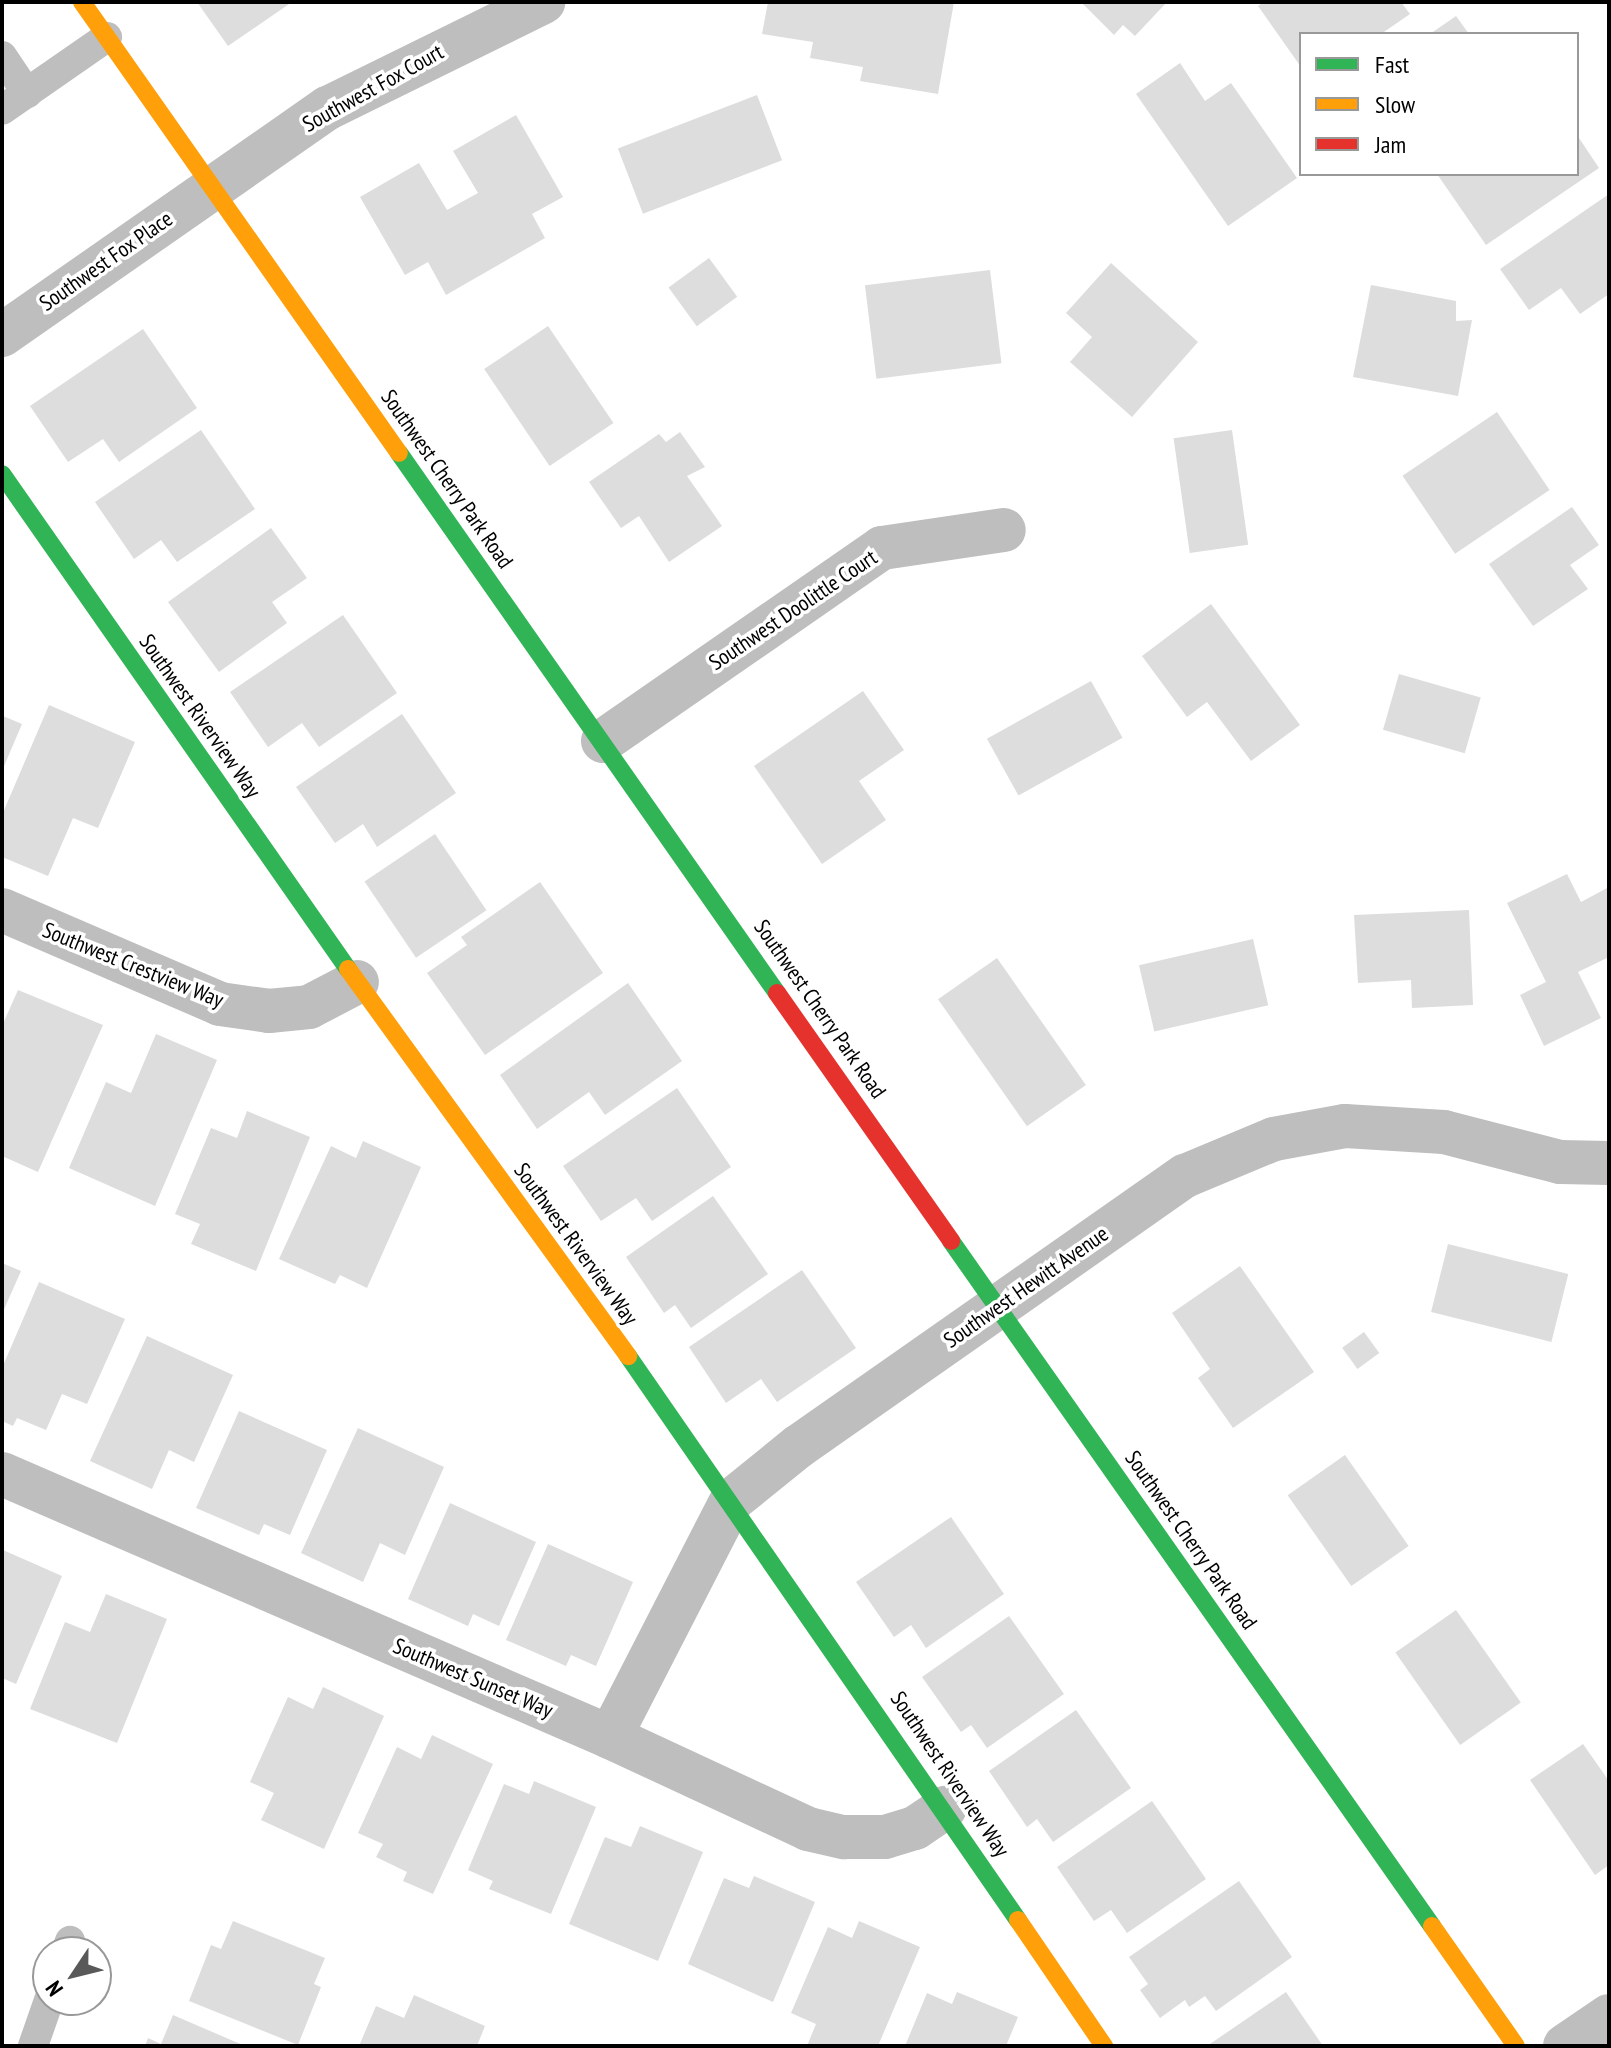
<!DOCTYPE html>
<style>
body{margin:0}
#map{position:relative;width:1611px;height:2048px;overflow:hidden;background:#fff;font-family:"PT Sans Narrow",sans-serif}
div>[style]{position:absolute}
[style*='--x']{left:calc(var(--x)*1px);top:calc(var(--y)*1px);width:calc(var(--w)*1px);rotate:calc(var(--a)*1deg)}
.building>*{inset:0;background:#ddd;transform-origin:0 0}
.lane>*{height:30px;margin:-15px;padding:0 15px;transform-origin:15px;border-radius:15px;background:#bebebe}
.street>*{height:44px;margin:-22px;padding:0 22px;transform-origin:22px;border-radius:22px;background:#bebebe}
.fast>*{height:18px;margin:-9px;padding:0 9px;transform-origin:9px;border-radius:9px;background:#30b455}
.slow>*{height:18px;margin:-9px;padding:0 9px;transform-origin:9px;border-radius:9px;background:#ff9f0a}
.jam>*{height:18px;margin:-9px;padding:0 9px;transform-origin:9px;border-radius:9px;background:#e5322d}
span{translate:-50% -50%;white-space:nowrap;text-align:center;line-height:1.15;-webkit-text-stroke:7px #fff;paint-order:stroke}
.street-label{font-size:22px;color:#000}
.frame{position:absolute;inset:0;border:4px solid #000;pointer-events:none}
.legend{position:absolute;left:1299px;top:32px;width:280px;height:144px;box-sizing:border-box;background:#fff;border:2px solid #999;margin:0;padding:10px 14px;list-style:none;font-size:24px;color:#000}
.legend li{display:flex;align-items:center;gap:16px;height:40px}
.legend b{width:40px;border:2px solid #999}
.north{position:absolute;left:32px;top:1936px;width:80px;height:80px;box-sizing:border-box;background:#fff;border:2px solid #999;border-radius:50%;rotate:235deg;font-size:22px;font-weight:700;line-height:32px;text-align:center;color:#000}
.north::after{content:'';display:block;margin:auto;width:28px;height:36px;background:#595959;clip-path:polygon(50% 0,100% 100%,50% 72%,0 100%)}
</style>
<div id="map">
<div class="building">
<i style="clip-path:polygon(197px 2px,292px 2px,228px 46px)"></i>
<i style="clip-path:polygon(768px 2px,954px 2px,938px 94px,860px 81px,863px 67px,810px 58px,813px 42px,762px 34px)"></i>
<i style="clip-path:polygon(1081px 2px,1167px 2px,1135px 36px,1123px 25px,1114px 35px)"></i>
<i style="clip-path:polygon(1264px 2px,1401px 2px,1410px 14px,1381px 34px,1301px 34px,1301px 67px,1258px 6px)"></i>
<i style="clip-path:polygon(1456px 16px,1469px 34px,1430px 34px)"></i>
<i style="clip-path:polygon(1180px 63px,1205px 101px,1231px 83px,1297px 178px,1228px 226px,1136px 94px)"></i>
<i style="left:757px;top:95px;width:70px;height:149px;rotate:69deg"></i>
<i style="clip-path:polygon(516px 115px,563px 197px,532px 214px,545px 238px,446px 295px,428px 262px,405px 275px,360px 197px,419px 163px,447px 210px,478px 193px,453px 151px)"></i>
<i style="clip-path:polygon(1577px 135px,1599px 168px,1486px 245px,1437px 174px,1577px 174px)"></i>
<i style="clip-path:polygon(1609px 194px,1609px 294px,1580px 314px,1561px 288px,1529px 310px,1500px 269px)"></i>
<i style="left:709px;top:258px;width:48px;height:50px;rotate:54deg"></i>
<i style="clip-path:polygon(1111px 263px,1198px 342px,1132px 417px,1070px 362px,1092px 337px,1066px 313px)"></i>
<i style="left:990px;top:270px;width:94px;height:126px;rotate:83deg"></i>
<i style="clip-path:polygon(1371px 285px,1456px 301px,1456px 321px,1472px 320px,1458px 396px,1353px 377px)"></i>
<i style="left:548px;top:326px;width:117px;height:77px;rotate:56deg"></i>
<i style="clip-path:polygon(143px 329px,197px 408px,119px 462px,103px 439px,68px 462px,30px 406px)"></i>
<i style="left:1497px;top:412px;width:94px;height:114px;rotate:56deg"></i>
<i style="clip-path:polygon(201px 430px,255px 509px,177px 562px,161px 540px,134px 559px,95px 502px)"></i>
<i style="left:1232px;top:430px;width:116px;height:59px;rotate:82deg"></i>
<i style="clip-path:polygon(680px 432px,705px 467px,687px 476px,722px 526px,669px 562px,639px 516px,621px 528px,589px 482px,659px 434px,666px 442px)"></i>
<i style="clip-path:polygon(1572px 507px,1599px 545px,1570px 565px,1588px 589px,1533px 626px,1489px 564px)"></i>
<i style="clip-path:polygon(271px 528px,307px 578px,272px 602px,287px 623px,219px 672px,168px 602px)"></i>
<i style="clip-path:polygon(1211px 604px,1300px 725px,1251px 761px,1207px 702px,1187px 717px,1142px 656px)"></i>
<i style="clip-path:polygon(343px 615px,397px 693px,319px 747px,302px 723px,268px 747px,230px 692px)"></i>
<i style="left:1399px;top:674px;width:85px;height:58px;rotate:16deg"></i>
<i style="left:1091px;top:681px;width:65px;height:119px;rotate:61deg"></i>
<i style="clip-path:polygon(863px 691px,904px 750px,859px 781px,886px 820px,822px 864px,754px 766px)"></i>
<i style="clip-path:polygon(49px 705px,135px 742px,98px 828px,73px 818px,48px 876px,2px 857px,2px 815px)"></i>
<i style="clip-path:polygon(402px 714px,456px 793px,377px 847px,363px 824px,335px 843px,296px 787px)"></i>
<i style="clip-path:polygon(3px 716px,22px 724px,2px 771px,2px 718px)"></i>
<i style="left:435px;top:834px;width:92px;height:85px;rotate:56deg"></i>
<i style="clip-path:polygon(1567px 874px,1581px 902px,1609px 887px,1609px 957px,1578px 972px,1601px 1018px,1544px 1046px,1520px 995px,1546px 982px,1507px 903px)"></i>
<i style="clip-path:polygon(540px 882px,603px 973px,485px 1055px,427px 973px,467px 945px,461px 937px)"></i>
<i style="clip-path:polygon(1469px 910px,1473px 1005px,1412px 1008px,1411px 980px,1358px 983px,1354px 915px)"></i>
<i style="left:1253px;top:939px;width:68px;height:117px;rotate:77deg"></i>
<i style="left:997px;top:958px;width:155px;height:72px;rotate:55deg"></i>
<i style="clip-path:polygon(628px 983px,682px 1061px,605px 1115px,589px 1092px,537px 1129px,500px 1075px)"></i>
<i style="clip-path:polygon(18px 990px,103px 1025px,38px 1172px,2px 1156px,2px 1026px)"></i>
<i style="clip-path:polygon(156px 1034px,217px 1060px,155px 1206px,69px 1168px,106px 1082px,131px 1093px)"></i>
<i style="clip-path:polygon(677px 1088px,731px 1167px,652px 1221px,636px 1198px,601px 1221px,563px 1166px)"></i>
<i style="clip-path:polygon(247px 1111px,310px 1137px,256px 1271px,191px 1244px,200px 1224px,175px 1214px,211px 1128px,237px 1138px)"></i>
<i style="clip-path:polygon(363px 1141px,421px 1167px,367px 1288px,340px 1275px,335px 1284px,279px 1259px,331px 1146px,356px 1158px)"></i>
<i style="clip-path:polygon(713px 1196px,768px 1274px,691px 1328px,675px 1305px,664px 1313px,626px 1257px)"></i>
<i style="left:1448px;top:1244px;width:124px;height:70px;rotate:14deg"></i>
<i style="clip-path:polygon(2px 1263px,21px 1271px,2px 1314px)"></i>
<i style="clip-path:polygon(1240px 1266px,1314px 1372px,1233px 1428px,1198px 1378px,1210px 1369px,1172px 1313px)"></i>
<i style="clip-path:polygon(802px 1270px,856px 1348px,777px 1402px,761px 1379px,726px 1403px,689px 1347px)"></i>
<i style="clip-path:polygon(39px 1282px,125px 1319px,87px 1404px,62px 1394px,46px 1430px,17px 1418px,13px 1426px,2px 1421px,2px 1368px)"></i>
<i style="left:1364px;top:1332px;width:26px;height:27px;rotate:54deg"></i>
<i style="clip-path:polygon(147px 1336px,233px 1375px,194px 1462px,169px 1450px,152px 1489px,90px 1461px)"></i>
<i style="clip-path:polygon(239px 1411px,327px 1450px,290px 1535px,264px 1524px,259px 1535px,196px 1508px)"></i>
<i style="clip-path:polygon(358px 1428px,444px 1467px,405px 1555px,380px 1543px,363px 1582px,301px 1553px)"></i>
<i style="left:1345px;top:1455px;width:111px;height:70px;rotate:55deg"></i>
<i style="clip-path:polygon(450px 1503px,536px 1542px,499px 1626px,473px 1614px,468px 1626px,408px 1599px)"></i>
<i style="clip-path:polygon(951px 1517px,1004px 1594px,926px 1648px,911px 1625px,894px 1637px,856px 1582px)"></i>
<i style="clip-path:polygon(548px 1544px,633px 1582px,596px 1666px,571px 1655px,566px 1666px,506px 1640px)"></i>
<i style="clip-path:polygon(3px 1550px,62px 1576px,16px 1684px,2px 1678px)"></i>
<i style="clip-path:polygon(106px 1594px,167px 1619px,117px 1743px,30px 1709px,65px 1622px,90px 1632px)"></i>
<i style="left:1456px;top:1610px;width:113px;height:74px;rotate:55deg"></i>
<i style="clip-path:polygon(1009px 1616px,1064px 1694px,987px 1748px,971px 1725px,961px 1732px,922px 1677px)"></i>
<i style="clip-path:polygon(323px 1687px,384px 1716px,324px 1849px,261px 1820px,274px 1793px,250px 1782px,288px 1697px,313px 1709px)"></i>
<i style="clip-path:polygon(1076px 1710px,1131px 1788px,1053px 1842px,1037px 1819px,1027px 1827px,989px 1771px)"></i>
<i style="clip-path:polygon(432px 1735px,493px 1764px,433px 1894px,403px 1881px,407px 1872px,376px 1857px,383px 1844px,358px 1833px,397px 1747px,421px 1759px)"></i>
<i style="clip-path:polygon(1583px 1744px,1609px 1781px,1609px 1865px,1595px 1875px,1530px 1780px)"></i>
<i style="clip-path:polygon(534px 1781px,596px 1807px,551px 1914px,489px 1889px,493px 1881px,468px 1870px,504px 1784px,529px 1794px)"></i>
<i style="clip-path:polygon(1152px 1801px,1206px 1879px,1127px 1933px,1111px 1910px,1094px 1921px,1057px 1867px)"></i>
<i style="clip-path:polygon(640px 1826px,703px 1852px,658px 1961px,569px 1924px,605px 1837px,631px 1847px)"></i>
<i style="clip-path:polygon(754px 1876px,815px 1902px,773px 2002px,688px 1964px,724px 1878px,749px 1888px)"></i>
<i style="clip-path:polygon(1239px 1881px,1292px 1957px,1216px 2011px,1205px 1996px,1189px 2007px,1185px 2000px,1160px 2018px,1140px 1990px,1148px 1984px,1129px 1957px)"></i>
<i style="clip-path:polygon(233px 1921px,325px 1958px,314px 1984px,321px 1987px,298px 2045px,189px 2001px,211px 1945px,221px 1949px)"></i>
<i style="clip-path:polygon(859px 1921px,920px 1947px,878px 2046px,807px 2046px,816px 2024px,791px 2013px,828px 1927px,852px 1938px)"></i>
<i style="clip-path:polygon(957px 1992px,1018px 2017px,1006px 2046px,905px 2046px,927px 1993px,952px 2004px)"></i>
<i style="clip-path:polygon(1286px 1992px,1323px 2046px,1207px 2046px)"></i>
<i style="clip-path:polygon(414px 1995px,485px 2026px,477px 2046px,359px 2046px,376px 2006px,404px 2018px)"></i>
<i style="clip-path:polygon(173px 2015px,245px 2046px,145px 2046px,148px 2038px,161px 2044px)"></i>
</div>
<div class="lane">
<i style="--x:2;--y:56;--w:45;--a:56"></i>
<i style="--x:2;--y:110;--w:128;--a:-34.8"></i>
<i style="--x:66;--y:1952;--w:12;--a:-70"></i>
<i style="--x:33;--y:2046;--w:49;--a:-70.8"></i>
</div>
<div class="street">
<i style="--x:2;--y:335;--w:397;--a:-34.9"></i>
<i style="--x:328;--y:108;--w:240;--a:-26.2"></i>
<i style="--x:603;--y:741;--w:339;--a:-34.7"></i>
<i style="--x:882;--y:548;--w:123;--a:-8.4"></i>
<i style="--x:2;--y:910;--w:237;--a:23.3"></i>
<i style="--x:220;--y:1004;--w:49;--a:8.1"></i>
<i style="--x:269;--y:1011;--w:40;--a:-5.7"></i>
<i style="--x:309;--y:1007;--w:54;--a:-27.5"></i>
<i style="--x:2;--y:1474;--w:662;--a:23.39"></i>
<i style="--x:610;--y:1737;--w:218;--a:24.9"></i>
<i style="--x:808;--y:1829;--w:37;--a:13"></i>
<i style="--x:844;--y:1837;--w:41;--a:0"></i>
<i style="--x:885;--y:1837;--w:31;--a:-17"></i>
<i style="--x:915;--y:1828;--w:36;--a:-34"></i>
<i style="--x:610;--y:1737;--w:267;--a:-62.8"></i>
<i style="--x:732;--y:1500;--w:86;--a:-38.9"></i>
<i style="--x:799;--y:1446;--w:471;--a:-35"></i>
<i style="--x:1185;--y:1176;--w:96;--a:-22.6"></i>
<i style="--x:1274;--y:1139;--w:72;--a:-10.4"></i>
<i style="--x:1345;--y:1126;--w:99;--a:3.5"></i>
<i style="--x:1444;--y:1132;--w:120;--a:14.5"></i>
<i style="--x:1560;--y:1162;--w:49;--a:1.2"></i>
<i style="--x:1565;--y:2046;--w:53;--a:-34.3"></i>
</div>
<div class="fast">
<i style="--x:399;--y:453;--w:659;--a:55.01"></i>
<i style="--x:2;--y:474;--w:604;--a:55.05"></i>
<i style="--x:951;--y:1241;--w:837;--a:54.92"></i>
<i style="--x:628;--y:1356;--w:686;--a:55.34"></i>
</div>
<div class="slow">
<i style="--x:82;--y:2;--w:551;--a:54.9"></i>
<i style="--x:348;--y:969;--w:478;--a:54.1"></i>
<i style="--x:1018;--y:1920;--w:153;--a:55.7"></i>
<i style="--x:1432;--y:1926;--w:146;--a:55"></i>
</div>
<div class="jam">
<i style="--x:777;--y:993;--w:303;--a:54.9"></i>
</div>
<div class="street-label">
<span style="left:373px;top:88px;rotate:-29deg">Southwest Fox Court</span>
<span style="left:106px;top:261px;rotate:-35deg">Southwest Fox Place</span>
<span style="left:447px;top:479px;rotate:55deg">Southwest Cherry Park Road</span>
<span style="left:793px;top:610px;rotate:-34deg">Southwest Doolittle Court</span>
<span style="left:200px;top:716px;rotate:55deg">Southwest Riverview Way</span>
<span style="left:133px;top:965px;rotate:22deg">Southwest Crestview Way</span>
<span style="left:820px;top:1009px;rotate:55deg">Southwest Cherry Park Road</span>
<span style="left:576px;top:1244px;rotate:54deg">Southwest Riverview Way</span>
<span style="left:1026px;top:1287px;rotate:-35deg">Southwest Hewitt Avenue</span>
<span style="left:1191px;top:1540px;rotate:55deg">Southwest Cherry Park Road</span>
<span style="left:473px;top:1678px;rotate:23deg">Southwest Sunset Way</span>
<span style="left:950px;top:1774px;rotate:56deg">Southwest Riverview Way</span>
</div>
<div class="frame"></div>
<ul class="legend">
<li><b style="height:10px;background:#30b455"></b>Fast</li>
<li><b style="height:10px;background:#ff9f0a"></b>Slow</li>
<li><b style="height:10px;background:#e5322d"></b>Jam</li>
</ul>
<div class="north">N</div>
</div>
